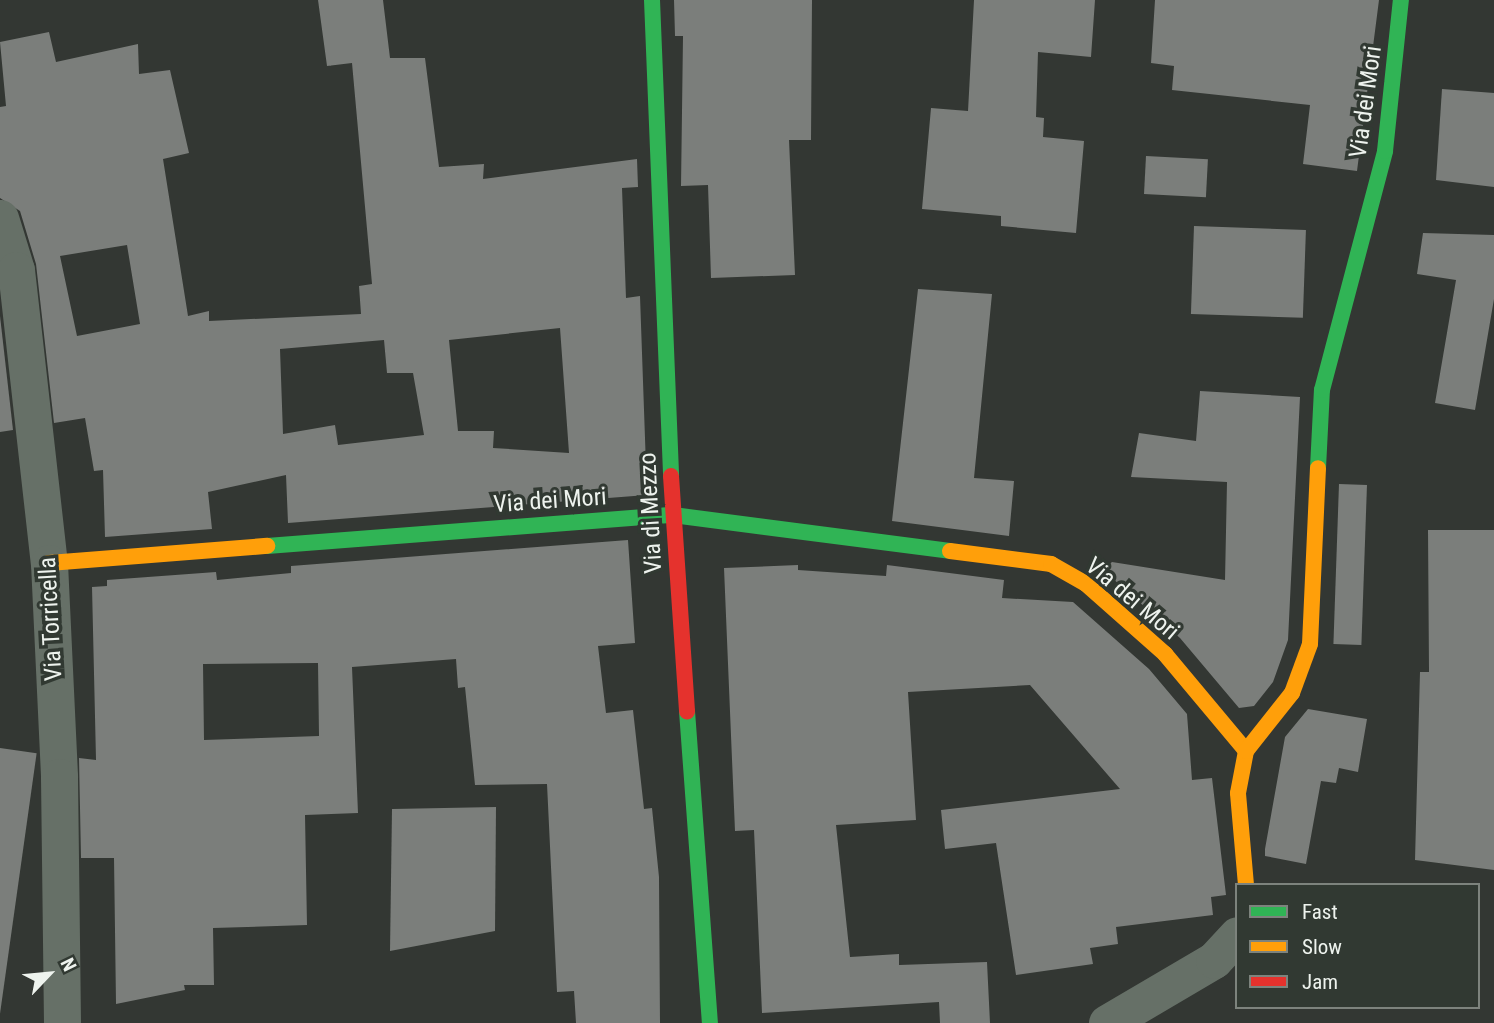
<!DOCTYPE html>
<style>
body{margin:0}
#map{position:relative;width:1494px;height:1023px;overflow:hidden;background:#333733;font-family:"Roboto Condensed",sans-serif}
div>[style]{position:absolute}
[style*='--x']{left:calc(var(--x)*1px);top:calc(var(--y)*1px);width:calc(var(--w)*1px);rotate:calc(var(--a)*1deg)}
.building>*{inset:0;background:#7b7e7b;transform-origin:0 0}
.street>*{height:37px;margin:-18.5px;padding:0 18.5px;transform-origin:18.5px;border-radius:18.5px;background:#667067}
.fast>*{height:16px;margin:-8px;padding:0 8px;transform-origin:8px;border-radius:8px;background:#30b455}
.slow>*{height:16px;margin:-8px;padding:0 8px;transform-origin:8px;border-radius:8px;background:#ff9f0a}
.jam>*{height:16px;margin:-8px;padding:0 8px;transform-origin:8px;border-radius:8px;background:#e5322d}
span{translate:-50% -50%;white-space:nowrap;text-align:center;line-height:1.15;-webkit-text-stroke:7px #313932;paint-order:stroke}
.street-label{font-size:24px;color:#eef3ee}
.legend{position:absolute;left:1235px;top:883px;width:245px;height:126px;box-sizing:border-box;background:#313932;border:2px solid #7d837d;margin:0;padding:9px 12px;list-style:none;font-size:21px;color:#eef3ee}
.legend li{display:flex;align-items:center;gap:14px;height:35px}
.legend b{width:35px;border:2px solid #7d837d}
.north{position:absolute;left:14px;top:939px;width:70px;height:70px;-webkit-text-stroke:5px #313932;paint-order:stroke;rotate:64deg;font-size:19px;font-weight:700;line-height:28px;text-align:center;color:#eef3ee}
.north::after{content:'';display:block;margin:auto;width:24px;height:32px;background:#eef3ee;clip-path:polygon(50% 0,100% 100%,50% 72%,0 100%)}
</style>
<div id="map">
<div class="building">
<i style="clip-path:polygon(evenodd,318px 0,383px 0,390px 58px,425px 58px,439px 167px,484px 164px,483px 179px,637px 159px,638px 187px,622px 188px,626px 298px,640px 296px,647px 495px,288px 523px,286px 475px,208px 492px,212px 529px,105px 537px,103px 470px,94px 471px,85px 418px,54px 423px,36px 264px,20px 211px,0 198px,0 107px,6px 106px,0 42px,49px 32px,56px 62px,138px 44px,139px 74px,170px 70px,189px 153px,163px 159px,188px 316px,209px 311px,209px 321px,361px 314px,359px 286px,372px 284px,352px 63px,327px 66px,318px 0,127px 245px,140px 324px,77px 336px,60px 256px,127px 245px,318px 0,560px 328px,569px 453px,493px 448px,494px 431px,458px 431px,449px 340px,560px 328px,318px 0,384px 340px,387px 373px,413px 373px,424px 435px,338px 445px,335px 425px,283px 434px,280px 349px,384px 340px)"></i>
<i style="clip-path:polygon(674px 0,812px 0,811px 140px,789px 140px,795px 275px,711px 278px,708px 185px,681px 186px,683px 36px,675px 36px)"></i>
<i style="clip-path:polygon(974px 0,1095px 0,1091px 57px,1038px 52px,1036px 117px,1044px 118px,1043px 137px,1084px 141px,1076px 233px,1001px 226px,1001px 216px,922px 209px,931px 108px,968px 111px)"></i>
<i style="clip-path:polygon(1155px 0,1379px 0,1357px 171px,1303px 164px,1310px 105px,1172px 90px,1174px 66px,1151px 63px)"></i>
<i style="clip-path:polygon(1442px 89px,1494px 93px,1494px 187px,1436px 180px)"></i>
<i style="left:1146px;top:156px;width:62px;height:38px;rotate:3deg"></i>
<i style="left:1194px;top:226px;width:112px;height:88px;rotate:2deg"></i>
<i style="clip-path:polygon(1423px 233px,1494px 235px,1494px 299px,1475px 410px,1435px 403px,1456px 280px,1417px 274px)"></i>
<i style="clip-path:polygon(918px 289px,992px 294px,974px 478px,1014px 481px,1009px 536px,892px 521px)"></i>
<i style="clip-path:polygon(0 316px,13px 430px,0 432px)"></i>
<i style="clip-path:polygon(1200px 391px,1300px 397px,1288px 640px,1273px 682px,1254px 706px,1239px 708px,1180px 638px,1103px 570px,1112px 562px,1225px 580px,1227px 482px,1131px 477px,1139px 433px,1196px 441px)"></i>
<i style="left:1339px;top:484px;width:28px;height:160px;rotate:2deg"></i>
<i style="clip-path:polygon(1428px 530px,1494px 530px,1494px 870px,1415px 860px,1420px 672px,1429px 672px)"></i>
<i style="clip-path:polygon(evenodd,628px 540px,635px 643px,598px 646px,606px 713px,633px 710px,644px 809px,652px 808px,659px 877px,660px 1023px,576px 1023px,574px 991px,557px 992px,547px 784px,475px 785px,465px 687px,458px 688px,456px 659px,352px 667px,358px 813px,305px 815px,307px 925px,213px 928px,214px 985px,184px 985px,185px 990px,116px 1004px,114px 858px,81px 858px,79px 758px,96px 760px,92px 587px,107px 586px,107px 580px,216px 572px,217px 580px,291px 573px,291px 566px,628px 540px,318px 663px,319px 736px,204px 740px,203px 664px,318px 663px)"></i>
<i style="clip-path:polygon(798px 565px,798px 570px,886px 576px,887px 565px,1004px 580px,1002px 598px,1073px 602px,1149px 669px,1187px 714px,1192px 780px,1212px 778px,1226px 895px,1211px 897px,1213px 915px,1116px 927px,1118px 944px,1090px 948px,1093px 964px,1016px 975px,996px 843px,945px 849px,941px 810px,1120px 789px,1030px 685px,908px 692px,916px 820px,836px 825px,850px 957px,899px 954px,899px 965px,987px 962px,990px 1023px,940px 1023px,939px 1002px,762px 1013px,754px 830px,735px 831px,724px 568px)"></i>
<i style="clip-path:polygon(1308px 709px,1367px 719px,1358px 772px,1339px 768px,1336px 783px,1321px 781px,1306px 864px,1265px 856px,1265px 849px,1285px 737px)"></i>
<i style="left:0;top:748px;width:37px;height:275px;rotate:8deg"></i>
<i style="clip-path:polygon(496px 807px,495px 931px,390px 951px,392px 809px)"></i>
</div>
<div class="street">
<i style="--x:0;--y:218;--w:54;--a:72.9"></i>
<i style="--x:16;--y:270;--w:295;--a:83.6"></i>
<i style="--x:49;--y:563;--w:214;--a:87.3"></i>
<i style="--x:59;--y:777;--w:246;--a:89.3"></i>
<i style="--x:1107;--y:1023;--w:124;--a:-30.5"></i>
<i style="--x:1214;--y:960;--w:34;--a:-47"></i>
</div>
<div class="fast">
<i style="--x:652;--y:0;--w:476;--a:87.7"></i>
<i style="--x:1318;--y:468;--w:78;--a:-87.1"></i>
<i style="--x:1322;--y:390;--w:247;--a:-75.2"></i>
<i style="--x:1385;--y:151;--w:152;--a:-84"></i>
<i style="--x:267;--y:546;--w:407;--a:-4.4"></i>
<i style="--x:673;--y:515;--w:279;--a:7.4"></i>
<i style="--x:687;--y:711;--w:313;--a:85.8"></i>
</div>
<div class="slow">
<i style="--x:950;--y:551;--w:102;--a:7.3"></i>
<i style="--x:1051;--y:564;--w:40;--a:29.7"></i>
<i style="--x:1086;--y:584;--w:106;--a:41.5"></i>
<i style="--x:1165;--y:654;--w:126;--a:50.1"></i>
<i style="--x:49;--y:563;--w:219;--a:-4.5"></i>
<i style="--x:1246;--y:885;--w:92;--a:-95"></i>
<i style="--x:1238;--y:793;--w:43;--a:-79.2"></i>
<i style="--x:1246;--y:751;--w:74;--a:-51.6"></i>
<i style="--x:1292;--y:693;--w:52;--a:-69.8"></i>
<i style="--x:1310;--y:644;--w:176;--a:-87.4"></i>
</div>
<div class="jam">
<i style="--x:671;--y:476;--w:236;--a:86.1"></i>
</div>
<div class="street-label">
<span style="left:1366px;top:102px;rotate:-82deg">Via dei Mori</span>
<span style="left:550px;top:501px;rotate:-4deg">Via dei Mori</span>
<span style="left:651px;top:513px;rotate:-93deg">Via di Mezzo</span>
<span style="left:1132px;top:599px;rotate:40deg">Via dei Mori</span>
<span style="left:51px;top:619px;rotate:-93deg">Via Torricella</span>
</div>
<ul class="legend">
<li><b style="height:9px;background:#30b455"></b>Fast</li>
<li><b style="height:9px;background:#ff9f0a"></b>Slow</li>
<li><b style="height:9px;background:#e5322d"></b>Jam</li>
</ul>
<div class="north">N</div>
</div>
